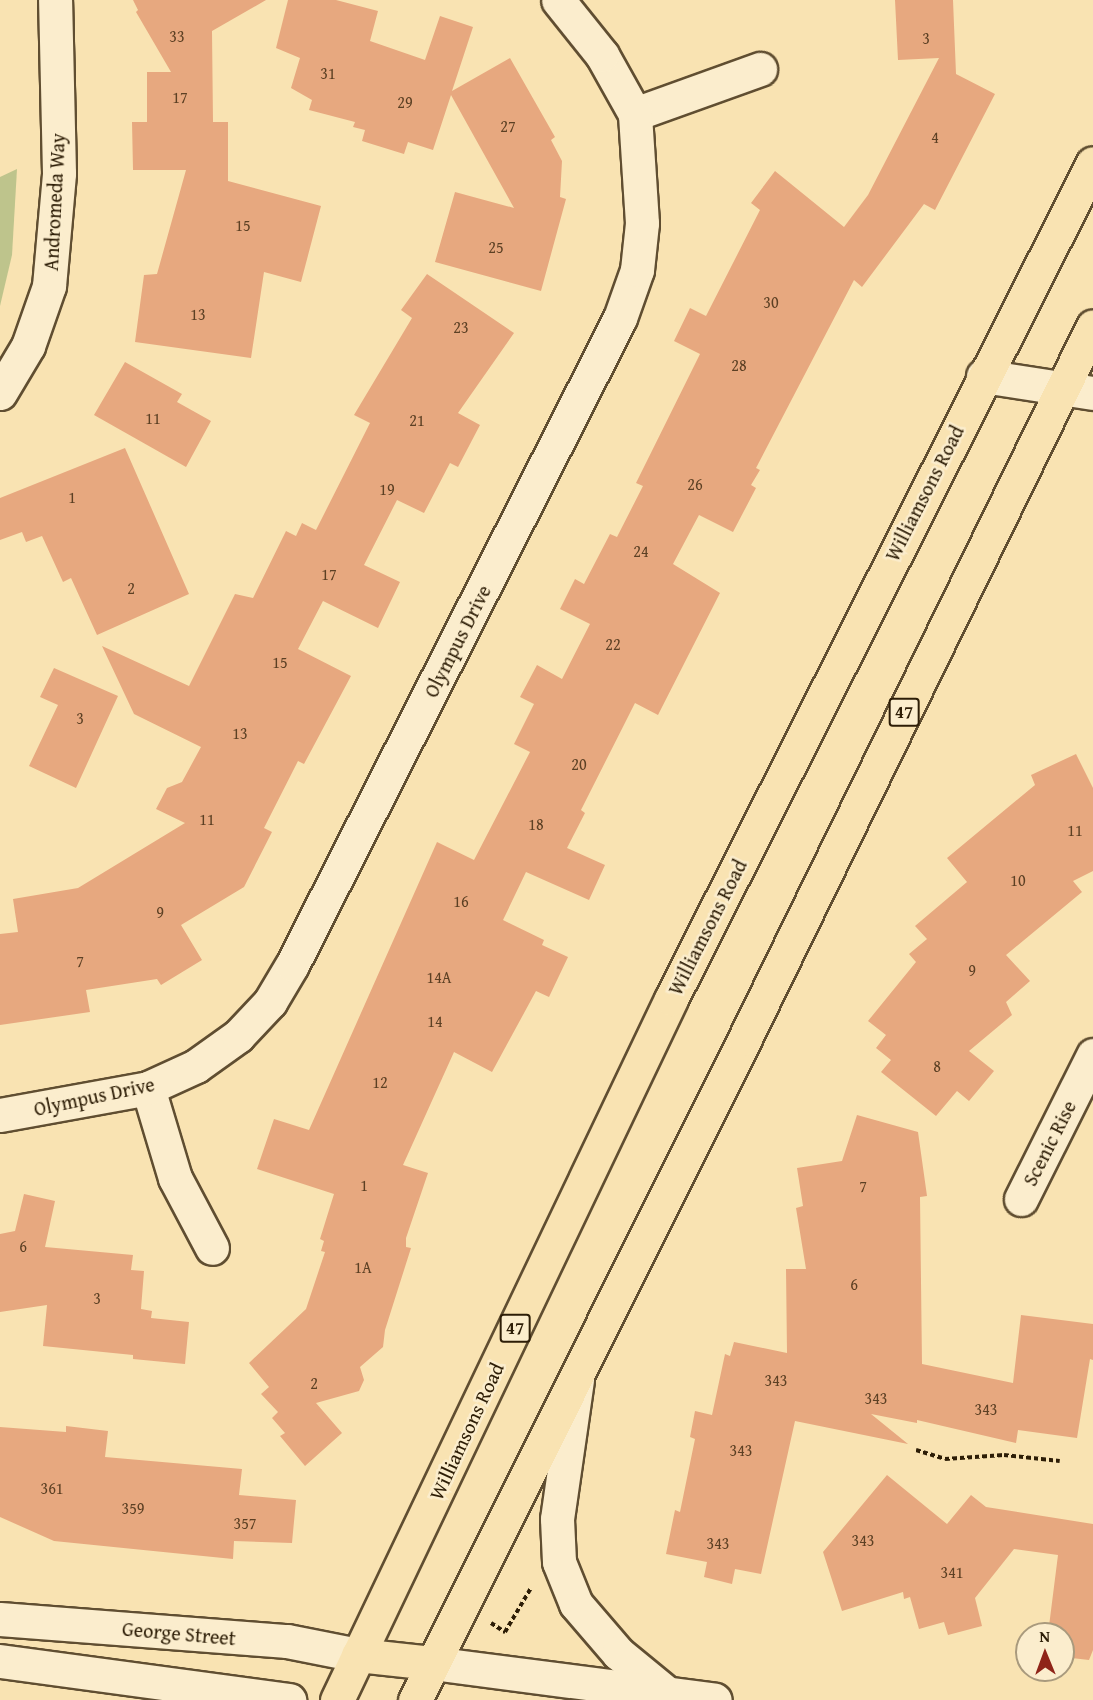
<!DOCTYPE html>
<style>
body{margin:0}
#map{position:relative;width:1093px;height:1700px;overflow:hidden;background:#f9e3b2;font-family:"Gentium Book Plus",serif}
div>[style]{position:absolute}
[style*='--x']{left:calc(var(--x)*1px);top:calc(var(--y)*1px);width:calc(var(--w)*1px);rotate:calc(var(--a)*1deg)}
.green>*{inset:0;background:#bec48c}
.building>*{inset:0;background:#e7a87f}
.path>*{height:4px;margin-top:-2px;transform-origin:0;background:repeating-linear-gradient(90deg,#2d1d06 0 4.5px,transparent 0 7.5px)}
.roads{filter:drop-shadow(2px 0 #604e31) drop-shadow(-2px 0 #604e31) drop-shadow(0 2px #604e31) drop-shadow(0 -2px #604e31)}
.minor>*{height:33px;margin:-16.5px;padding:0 16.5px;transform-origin:16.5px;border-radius:16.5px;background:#fbedcd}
.secondary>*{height:33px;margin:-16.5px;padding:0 16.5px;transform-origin:16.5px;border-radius:16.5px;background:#fbedcd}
.primary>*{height:33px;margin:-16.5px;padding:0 16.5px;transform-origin:16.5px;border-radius:16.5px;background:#f9e3b2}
span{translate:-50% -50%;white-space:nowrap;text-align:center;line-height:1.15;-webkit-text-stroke:5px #fbedcd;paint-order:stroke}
.number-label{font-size:16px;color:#5c4024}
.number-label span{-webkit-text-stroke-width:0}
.shield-label span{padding:2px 4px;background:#fbedcd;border:2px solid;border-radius:4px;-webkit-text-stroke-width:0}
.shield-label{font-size:18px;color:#2d1d06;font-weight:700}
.street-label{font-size:20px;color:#2d1d06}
.north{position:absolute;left:1015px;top:1622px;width:60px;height:60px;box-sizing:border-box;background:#fbedcd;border:2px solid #a99a7d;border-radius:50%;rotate:359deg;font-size:16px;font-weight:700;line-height:24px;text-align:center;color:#2d1d06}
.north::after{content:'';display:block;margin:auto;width:21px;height:27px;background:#8f2418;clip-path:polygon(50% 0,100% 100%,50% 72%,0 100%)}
</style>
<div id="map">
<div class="green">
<i style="clip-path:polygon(17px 169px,12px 255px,0 306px,0 177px)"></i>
</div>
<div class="building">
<i style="clip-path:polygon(133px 0,266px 0,212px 31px,213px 122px,228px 122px,228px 181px,321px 206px,301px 282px,264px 272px,251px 358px,135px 342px,144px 275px,157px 274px,186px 170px,133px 170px,132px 122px,147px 122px,147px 72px,171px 72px,136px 12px,138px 10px)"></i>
<i style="clip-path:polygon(288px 0,336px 0,378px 11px,370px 41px,425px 60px,440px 16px,473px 27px,452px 91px,510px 58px,555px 137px,551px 140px,562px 161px,560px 197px,566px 199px,541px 291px,435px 262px,455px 192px,514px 208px,451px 95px,433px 150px,408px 142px,404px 154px,362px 141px,365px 130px,353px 127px,355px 122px,309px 110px,312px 100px,291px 88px,300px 58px,276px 48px)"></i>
<i style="clip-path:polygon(895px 0,953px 0,956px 74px,995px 94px,935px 210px,924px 204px,862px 287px,854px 280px,756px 468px,760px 470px,751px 485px,756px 488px,733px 532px,699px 515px,673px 564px,720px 593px,658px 715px,635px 703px,581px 810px,585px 813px,567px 848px,605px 865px,589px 900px,526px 872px,503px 920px,544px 940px,542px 945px,568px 957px,549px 997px,536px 991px,492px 1072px,454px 1052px,403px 1165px,428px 1173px,406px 1238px,406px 1247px,411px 1248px,385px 1330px,383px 1347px,360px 1367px,364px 1380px,359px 1391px,316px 1403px,342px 1433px,305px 1466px,280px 1436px,285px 1433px,272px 1418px,278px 1412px,261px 1394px,269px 1387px,249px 1363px,306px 1309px,325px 1252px,321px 1251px,324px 1241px,320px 1239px,334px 1194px,257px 1169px,274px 1119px,309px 1130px,437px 842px,474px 860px,530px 752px,514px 744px,534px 704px,520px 697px,537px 665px,562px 679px,590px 624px,560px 609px,575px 579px,584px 584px,610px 534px,617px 537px,643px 486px,636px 483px,700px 354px,674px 341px,690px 308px,706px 316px,760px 210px,751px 203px,775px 171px,844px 227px,868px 195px,939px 58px,898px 60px)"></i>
<i style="clip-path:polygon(427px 274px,514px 333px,458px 413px,480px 425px,458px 467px,450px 463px,424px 513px,397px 500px,364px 565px,400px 582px,378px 628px,323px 601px,298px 649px,351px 676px,304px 764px,298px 761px,264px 828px,272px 832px,244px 887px,181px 925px,202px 960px,161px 985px,157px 979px,86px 990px,90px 1012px,0 1025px,0 934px,18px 932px,13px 899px,78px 888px,185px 823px,156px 809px,167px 788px,182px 782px,201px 747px,134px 714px,102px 646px,189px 686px,235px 594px,253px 598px,286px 531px,296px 536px,302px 523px,316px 530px,370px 423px,354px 415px,412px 318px,401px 310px)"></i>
<i style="clip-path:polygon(125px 362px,182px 394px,177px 402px,211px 421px,186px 467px,94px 415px)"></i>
<i style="clip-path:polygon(125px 448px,189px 594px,97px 635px,71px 578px,63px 582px,42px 536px,26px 542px,22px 532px,0 540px,0 498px)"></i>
<i style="clip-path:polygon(54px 668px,118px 696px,76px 788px,29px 766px,58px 705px,40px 697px)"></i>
<i style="clip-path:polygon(1076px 754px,1093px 788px,1093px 871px,1073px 881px,1082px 892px,1006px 955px,1030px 981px,1006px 1002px,1012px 1015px,969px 1051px,994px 1071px,969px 1101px,957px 1091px,936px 1116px,881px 1072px,891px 1060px,876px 1048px,886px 1035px,868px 1021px,916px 962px,909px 954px,927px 939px,915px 926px,967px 882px,947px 858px,1035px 785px,1031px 775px)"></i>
<i style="clip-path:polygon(857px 1115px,918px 1132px,927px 1196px,920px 1197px,922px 1364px,1013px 1383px,1021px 1315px,1093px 1324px,1093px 1360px,1090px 1359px,1077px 1438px,1018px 1430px,1016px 1443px,917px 1420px,917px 1423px,871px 1414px,908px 1444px,795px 1421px,761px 1574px,735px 1569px,732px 1584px,704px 1577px,707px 1562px,666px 1554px,675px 1510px,680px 1512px,695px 1439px,690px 1437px,695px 1411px,712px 1415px,725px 1354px,730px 1356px,734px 1342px,787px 1353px,786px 1269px,806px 1269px,796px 1208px,803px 1206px,797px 1168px,842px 1161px)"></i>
<i style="clip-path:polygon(24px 1194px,55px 1201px,45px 1247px,133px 1255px,131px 1270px,144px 1271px,141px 1309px,152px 1311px,151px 1318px,189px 1322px,185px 1364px,133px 1359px,133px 1355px,43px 1346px,47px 1305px,0 1312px,0 1234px,15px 1231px)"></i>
<i style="clip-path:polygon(66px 1426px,108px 1431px,105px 1457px,242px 1469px,239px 1495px,296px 1500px,292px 1543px,234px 1541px,233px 1559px,193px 1555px,54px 1541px,0 1517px,0 1427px,66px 1432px)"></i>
<i style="clip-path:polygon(887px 1475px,947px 1524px,971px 1495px,986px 1507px,1093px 1524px,1093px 1650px,1089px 1660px,1063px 1657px,1063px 1634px,1048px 1634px,1058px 1555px,1014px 1549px,975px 1598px,982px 1626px,948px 1635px,944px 1622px,919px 1629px,910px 1597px,904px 1599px,903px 1592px,842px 1611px,823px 1552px)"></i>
</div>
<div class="path">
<i style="--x:916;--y:1450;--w:30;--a:17"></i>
<i style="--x:945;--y:1459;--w:59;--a:-3.9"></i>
<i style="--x:1004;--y:1455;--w:56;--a:6.1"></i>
<i style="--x:491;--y:1623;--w:17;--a:33"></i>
<i style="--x:505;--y:1632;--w:51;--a:-59.4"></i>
</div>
<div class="roads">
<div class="minor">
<i style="--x:635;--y:114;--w:133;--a:-19.8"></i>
<i style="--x:983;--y:376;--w:111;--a:8.8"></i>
<i style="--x:0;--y:393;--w:55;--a:-59.2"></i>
<i style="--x:28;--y:346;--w:64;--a:-70.7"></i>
<i style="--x:49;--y:286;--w:113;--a:-84.9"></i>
<i style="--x:59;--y:173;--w:173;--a:-91.3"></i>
<i style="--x:148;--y:1088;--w:94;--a:73.3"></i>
<i style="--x:175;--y:1178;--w:79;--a:62.1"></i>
<i style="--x:0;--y:1115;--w:150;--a:-10.3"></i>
<i style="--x:148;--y:1088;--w:53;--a:-24.6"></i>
<i style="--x:196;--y:1066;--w:52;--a:-35.5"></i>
<i style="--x:238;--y:1036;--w:47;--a:-46.7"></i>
<i style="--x:270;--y:1002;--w:43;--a:-59.3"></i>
<i style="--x:292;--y:965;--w:725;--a:-63.12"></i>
<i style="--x:620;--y:318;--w:51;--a:-70.5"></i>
<i style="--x:637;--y:270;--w:47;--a:-83.9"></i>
<i style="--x:642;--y:223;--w:109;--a:-93.7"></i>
<i style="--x:635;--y:114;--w:68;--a:-119.2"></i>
<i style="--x:602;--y:55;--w:70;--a:-128.7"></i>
<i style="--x:1021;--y:1199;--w:161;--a:-63.4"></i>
<i style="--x:0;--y:1619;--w:288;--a:4.4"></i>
<i style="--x:287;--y:1641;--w:72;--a:11.2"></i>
<i style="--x:0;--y:1661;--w:292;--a:7.7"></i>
</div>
<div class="secondary">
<i style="--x:577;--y:1380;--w:140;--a:98.2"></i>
<i style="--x:557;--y:1519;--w:43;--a:87.3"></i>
<i style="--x:559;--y:1562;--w:45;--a:68"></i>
<i style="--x:576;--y:1604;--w:65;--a:49.4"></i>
<i style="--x:618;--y:1653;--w:58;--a:39.4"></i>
<i style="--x:432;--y:1663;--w:285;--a:7.4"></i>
</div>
<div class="primary">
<i style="--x:358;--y:1655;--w:74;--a:6.2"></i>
<i style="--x:337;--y:1700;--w:777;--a:-64.52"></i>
<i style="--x:671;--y:999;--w:936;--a:-63.22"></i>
<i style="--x:415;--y:1700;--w:740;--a:-63.5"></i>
<i style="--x:745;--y:1038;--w:792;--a:-63.95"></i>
</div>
</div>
<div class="number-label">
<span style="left:177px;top:36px">33</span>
<span style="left:926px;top:38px">3</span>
<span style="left:328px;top:73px">31</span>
<span style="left:180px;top:97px">17</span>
<span style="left:405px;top:102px">29</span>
<span style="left:508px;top:126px">27</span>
<span style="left:935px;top:137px">4</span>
<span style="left:243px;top:225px">15</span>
<span style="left:496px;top:247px">25</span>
<span style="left:771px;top:302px">30</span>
<span style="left:198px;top:314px">13</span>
<span style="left:461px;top:327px">23</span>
<span style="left:739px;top:365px">28</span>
<span style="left:153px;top:418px">11</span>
<span style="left:417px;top:420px">21</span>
<span style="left:695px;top:484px">26</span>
<span style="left:387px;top:489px">19</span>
<span style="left:72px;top:497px">1</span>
<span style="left:641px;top:551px">24</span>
<span style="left:329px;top:574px">17</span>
<span style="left:131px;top:588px">2</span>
<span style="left:613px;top:644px">22</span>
<span style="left:280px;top:662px">15</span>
<span style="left:80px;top:718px">3</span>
<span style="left:240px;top:733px">13</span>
<span style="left:579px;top:764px">20</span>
<span style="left:207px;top:819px">11</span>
<span style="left:536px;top:824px">18</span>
<span style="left:1075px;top:830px">11</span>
<span style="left:1018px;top:880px">10</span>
<span style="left:461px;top:901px">16</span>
<span style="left:160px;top:912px">9</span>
<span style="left:80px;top:961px">7</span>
<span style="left:972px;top:970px">9</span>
<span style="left:439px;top:977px">14A</span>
<span style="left:435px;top:1021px">14</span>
<span style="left:937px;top:1066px">8</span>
<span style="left:380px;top:1082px">12</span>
<span style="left:364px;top:1185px">1</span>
<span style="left:863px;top:1186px">7</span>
<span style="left:23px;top:1246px">6</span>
<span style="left:363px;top:1267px">1A</span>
<span style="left:854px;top:1284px">6</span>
<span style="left:97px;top:1298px">3</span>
<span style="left:776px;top:1380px">343</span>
<span style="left:314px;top:1383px">2</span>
<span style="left:876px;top:1398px">343</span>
<span style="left:986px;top:1409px">343</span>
<span style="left:741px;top:1450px">343</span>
<span style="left:52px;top:1488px">361</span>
<span style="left:133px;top:1508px">359</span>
<span style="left:245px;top:1523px">357</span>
<span style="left:863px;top:1540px">343</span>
<span style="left:718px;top:1543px">343</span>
<span style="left:952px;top:1572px">341</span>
</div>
<div class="shield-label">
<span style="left:904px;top:712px">47</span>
<span style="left:515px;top:1328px">47</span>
</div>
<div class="street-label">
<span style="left:54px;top:202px;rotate:-87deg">Andromeda Way</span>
<span style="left:924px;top:493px;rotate:-63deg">Williamsons Road</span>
<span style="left:457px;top:641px;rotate:-63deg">Olympus Drive</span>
<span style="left:707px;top:927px;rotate:-63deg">Williamsons Road</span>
<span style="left:94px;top:1096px;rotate:-12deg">Olympus Drive</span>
<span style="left:1049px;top:1143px;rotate:-63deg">Scenic Rise</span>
<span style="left:466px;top:1431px;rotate:-65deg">Williamsons Road</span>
<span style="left:179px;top:1633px;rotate:5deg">George Street</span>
</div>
<div class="north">N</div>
</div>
